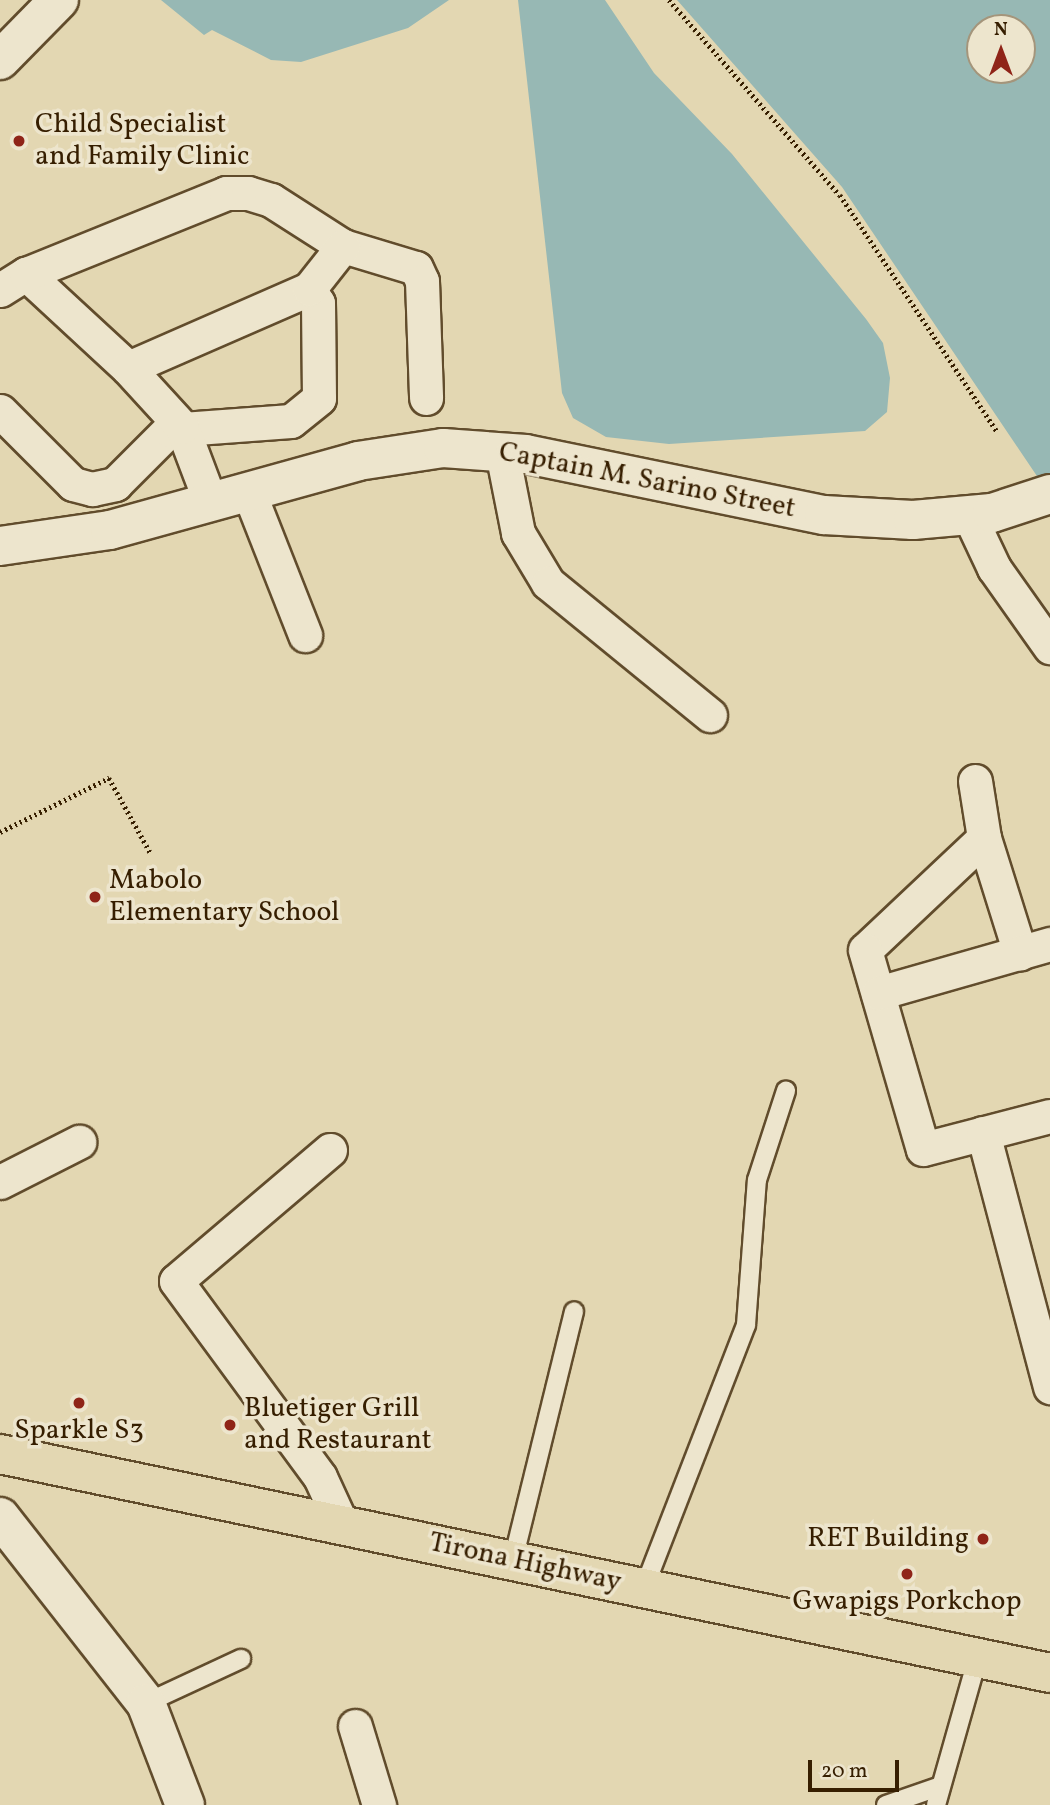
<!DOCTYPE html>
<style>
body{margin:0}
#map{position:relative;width:1050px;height:1805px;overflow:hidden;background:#e3d7b2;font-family:Vollkorn,serif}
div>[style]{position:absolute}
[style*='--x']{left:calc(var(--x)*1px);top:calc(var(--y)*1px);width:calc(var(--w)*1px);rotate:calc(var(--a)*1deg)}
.water>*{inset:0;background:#97b8b4}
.path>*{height:4.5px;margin-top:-2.25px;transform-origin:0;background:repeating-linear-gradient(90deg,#361e00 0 2px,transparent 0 5.5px)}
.roads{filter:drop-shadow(2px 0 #614c2c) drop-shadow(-2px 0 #614c2c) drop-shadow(0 2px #614c2c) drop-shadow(0 -2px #614c2c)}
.service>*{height:18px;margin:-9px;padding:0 9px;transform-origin:9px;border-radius:9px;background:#ede5cd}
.minor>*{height:33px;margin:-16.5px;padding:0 16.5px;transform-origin:16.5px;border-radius:16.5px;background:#ede5cd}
.tertiary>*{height:38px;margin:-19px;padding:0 19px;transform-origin:19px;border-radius:19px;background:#ede5cd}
.secondary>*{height:38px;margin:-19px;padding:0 19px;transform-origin:19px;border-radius:19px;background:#ede5cd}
.primary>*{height:38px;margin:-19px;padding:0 19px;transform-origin:19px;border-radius:19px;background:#e3d7b2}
.dots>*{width:19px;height:19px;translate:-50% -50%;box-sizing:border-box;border:4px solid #ede5cd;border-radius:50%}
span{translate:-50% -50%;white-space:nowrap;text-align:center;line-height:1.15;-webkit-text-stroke:7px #ede5cd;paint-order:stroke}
.poi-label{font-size:28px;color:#361e00}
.left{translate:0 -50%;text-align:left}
.right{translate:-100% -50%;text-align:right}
.street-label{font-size:28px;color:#361e00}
.north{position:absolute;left:966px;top:14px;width:70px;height:70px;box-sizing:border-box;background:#ede5cd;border:2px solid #a4957b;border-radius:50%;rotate:0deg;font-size:19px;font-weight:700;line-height:28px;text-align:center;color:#361e00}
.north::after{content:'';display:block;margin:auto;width:24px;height:32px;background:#8f2418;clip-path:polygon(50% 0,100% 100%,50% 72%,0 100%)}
.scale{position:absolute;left:808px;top:1760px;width:91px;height:32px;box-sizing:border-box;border:4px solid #361e00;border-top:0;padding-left:9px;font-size:21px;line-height:24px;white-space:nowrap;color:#361e00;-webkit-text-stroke:5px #ede5cd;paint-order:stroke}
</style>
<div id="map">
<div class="water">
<i style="clip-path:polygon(161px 0,449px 0,408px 28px,301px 62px,271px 60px,212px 30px,204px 35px)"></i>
<i style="clip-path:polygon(518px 0,605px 0,654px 73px,732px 154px,866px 319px,883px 343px,890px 378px,887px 412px,865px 431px,669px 444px,606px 437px,573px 418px,562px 393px)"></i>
<i style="clip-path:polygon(evenodd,677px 0,1050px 0,1050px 483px,1043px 485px,842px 187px,677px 0,980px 28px,1022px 28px,1022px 70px,980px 70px,980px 28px)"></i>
</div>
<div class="path">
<i style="--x:669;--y:0;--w:259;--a:48.8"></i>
<i style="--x:840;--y:195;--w:283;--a:56.4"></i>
<i style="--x:0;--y:832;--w:122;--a:-26.4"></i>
<i style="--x:109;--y:778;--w:85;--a:61"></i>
</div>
<div class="roads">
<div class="service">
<i style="--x:513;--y:1560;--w:256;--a:-76.2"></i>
<i style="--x:644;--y:1588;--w:282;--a:-68.8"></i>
<i style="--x:746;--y:1325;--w:145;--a:-85.7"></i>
<i style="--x:757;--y:1180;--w:94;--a:-72"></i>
<i style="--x:146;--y:1703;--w:105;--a:-24.9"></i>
<i style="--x:886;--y:1805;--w:58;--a:-19.1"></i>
<i style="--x:936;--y:1805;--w:154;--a:-74.2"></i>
</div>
<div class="minor">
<i style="--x:0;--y:290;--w:31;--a:-32"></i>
<i style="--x:128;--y:368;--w:139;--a:-137.3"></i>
<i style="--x:26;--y:274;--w:216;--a:-22"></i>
<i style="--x:226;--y:193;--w:22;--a:0"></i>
<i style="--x:248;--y:193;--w:24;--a:17"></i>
<i style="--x:271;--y:200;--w:85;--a:32.6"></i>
<i style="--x:343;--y:246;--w:76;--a:16.8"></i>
<i style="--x:416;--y:268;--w:14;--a:65"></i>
<i style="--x:422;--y:281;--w:117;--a:88"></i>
<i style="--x:0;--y:411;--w:103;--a:45"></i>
<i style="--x:73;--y:484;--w:20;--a:15"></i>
<i style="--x:92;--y:489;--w:24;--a:-12"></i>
<i style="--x:115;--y:484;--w:76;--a:-45"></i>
<i style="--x:169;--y:430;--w:122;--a:-4.2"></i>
<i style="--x:291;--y:421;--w:36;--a:-39"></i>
<i style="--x:319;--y:398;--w:95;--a:-90.6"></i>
<i style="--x:318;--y:303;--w:17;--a:-123"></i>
<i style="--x:502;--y:452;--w:83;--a:78.8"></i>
<i style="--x:518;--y:533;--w:58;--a:59"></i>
<i style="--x:548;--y:583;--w:209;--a:39.2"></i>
<i style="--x:248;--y:490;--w:156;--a:68.5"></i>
<i style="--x:210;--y:501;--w:79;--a:-110.7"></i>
<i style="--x:182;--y:427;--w:80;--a:-132.5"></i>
<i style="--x:128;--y:368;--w:197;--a:-23.6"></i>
<i style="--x:309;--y:289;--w:55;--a:-51.7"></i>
<i style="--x:969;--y:515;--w:59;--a:64.7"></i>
<i style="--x:994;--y:568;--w:97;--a:54.7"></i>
<i style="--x:975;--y:781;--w:58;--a:81"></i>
<i style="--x:984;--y:838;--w:121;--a:72.6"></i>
<i style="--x:984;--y:838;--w:163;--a:136.7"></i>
<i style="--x:865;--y:950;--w:207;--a:73.8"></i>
<i style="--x:923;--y:1149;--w:131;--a:-14.6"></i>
<i style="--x:878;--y:993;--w:179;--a:-15.9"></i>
<i style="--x:983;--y:1133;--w:263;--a:75.2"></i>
<i style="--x:330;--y:1150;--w:202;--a:139.6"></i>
<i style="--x:176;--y:1281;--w:243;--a:53.7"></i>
<i style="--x:320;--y:1477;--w:53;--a:65.4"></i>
<i style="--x:0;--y:1182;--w:89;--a:-26.9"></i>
<i style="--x:355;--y:1726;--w:83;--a:73.1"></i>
</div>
<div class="tertiary">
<i style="--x:0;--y:546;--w:111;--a:-8.3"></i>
<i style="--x:110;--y:530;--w:257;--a:-15.5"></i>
<i style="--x:358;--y:461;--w:86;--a:-8.7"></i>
<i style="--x:443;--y:448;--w:83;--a:4.1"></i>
<i style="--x:526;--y:454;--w:304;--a:11.6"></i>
<i style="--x:824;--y:515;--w:89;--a:3.2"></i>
<i style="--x:913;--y:520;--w:79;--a:-5.1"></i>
<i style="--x:992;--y:513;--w:61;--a:-18.1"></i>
</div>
<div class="secondary">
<i style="--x:0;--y:60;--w:84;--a:-45.5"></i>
<i style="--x:0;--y:1517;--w:236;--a:51.9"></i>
<i style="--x:146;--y:1703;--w:109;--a:69.1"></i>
</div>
<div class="primary">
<i style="--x:0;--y:1454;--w:1073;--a:11.78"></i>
</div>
</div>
<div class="dots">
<i style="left:19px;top:141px;background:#8f2418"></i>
<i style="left:95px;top:897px;background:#8f2418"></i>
<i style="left:79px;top:1403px;background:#8f2418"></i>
<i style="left:230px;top:1425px;background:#8f2418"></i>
<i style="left:983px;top:1539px;background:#8f2418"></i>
<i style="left:907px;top:1574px;background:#8f2418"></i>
</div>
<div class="poi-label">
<span class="left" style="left:35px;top:141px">Child Specialist<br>and Family Clinic</span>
<span class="left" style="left:109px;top:897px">Mabolo<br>Elementary School</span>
<span class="left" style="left:244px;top:1425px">Bluetiger Grill<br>and Restaurant</span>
<span style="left:79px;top:1431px">Sparkle S3</span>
<span class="right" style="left:969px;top:1539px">RET Building</span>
<span style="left:907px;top:1602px">Gwapigs Porkchop</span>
</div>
<div class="street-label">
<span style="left:647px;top:481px;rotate:11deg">Captain M. Sarino Street</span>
<span style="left:525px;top:1563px;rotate:12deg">Tirona Highway</span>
</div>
<div class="north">N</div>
<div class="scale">20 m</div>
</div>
